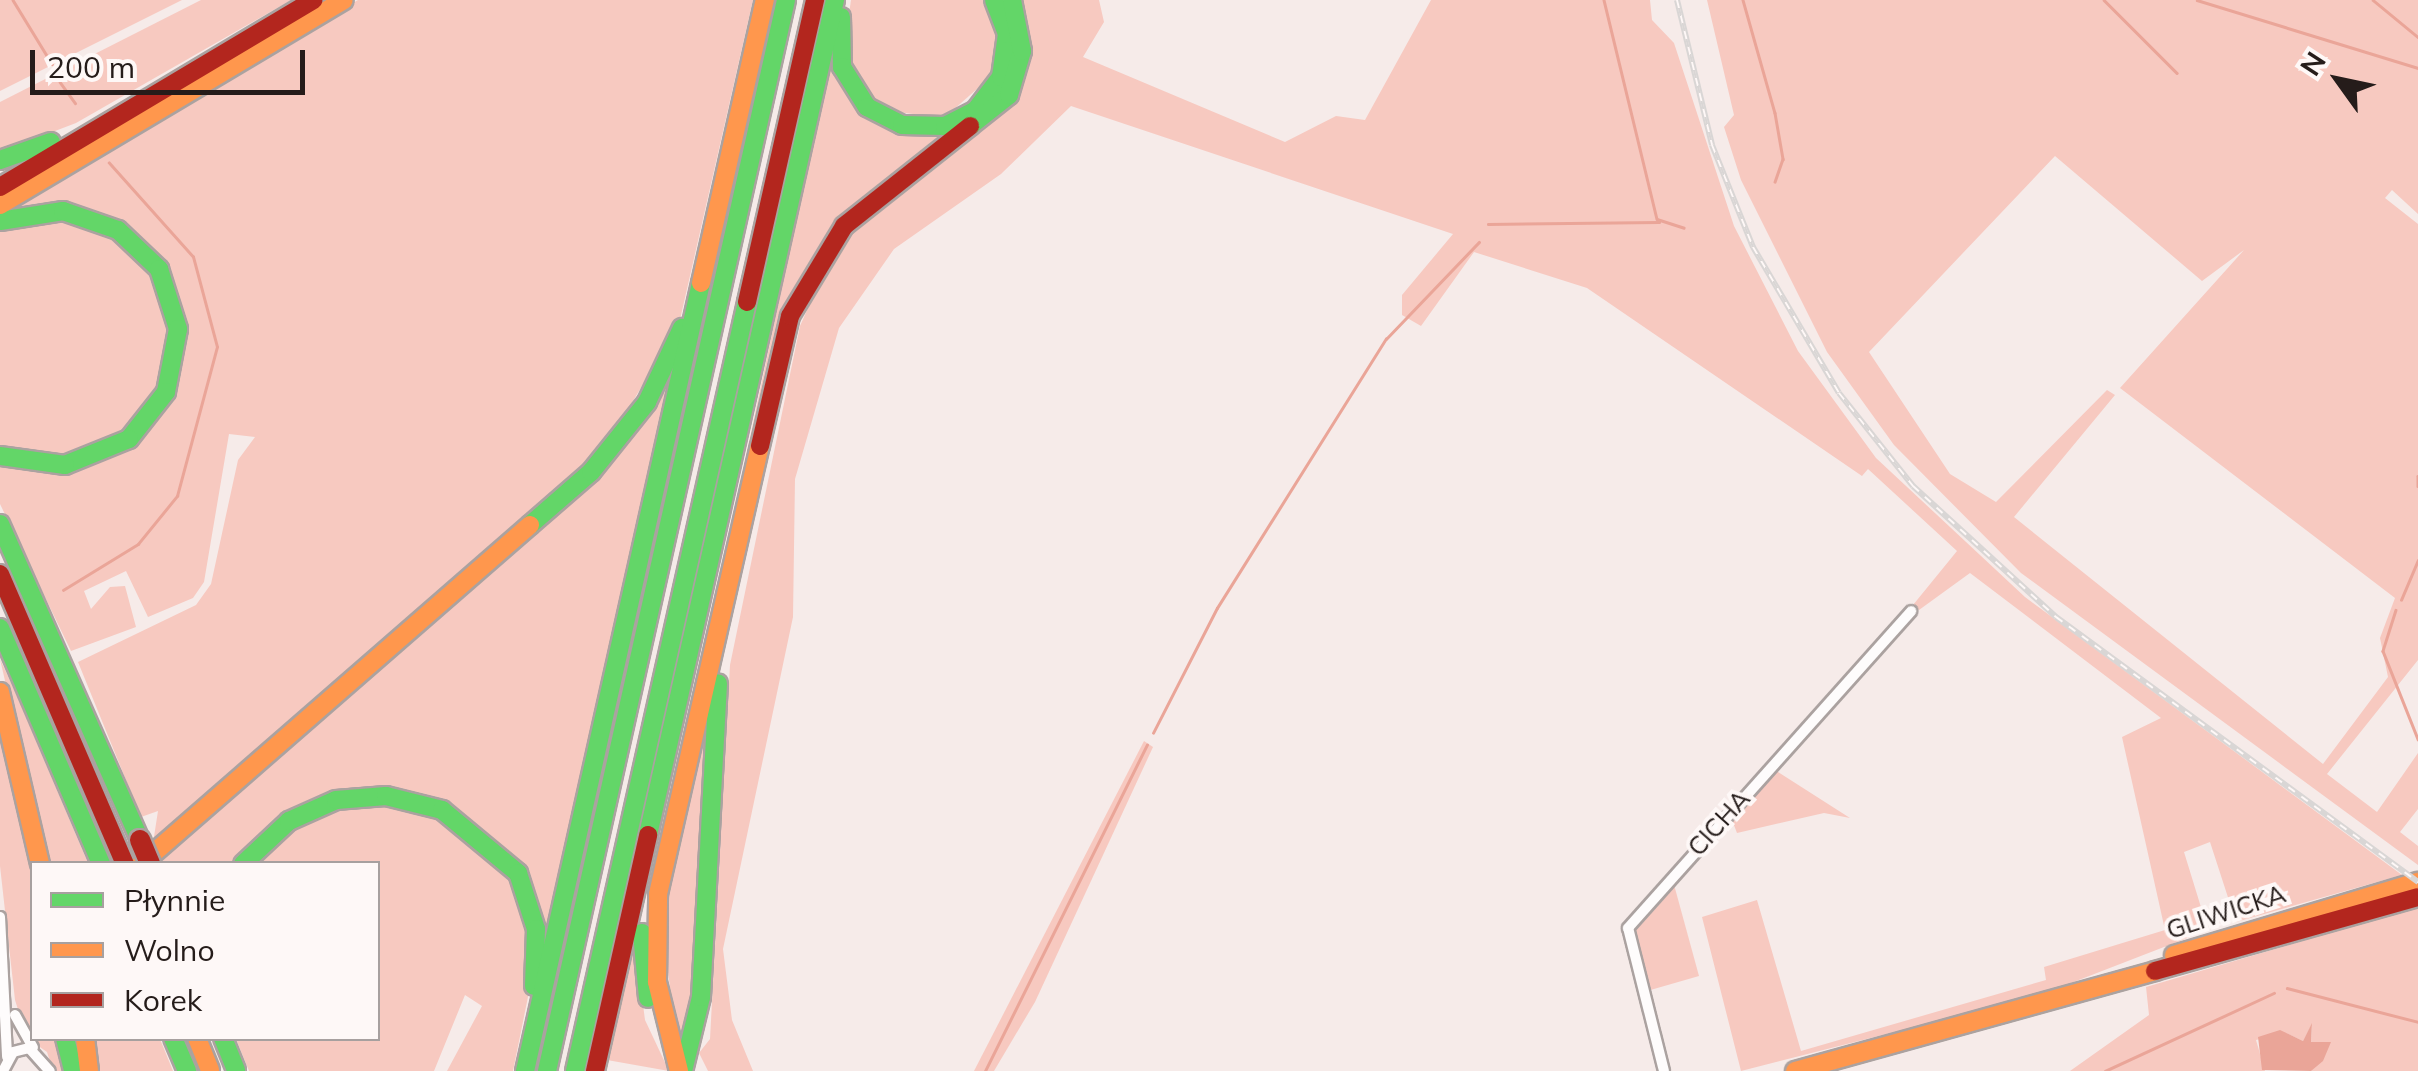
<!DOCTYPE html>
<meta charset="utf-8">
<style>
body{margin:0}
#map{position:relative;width:2418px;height:1071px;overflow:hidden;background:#f6ebe9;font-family:Mulish,sans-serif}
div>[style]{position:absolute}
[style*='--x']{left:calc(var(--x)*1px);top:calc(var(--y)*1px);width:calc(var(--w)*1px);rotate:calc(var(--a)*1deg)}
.green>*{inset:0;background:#f7c9c0}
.water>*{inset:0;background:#eaa598}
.stream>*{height:2.5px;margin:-1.25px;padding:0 1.25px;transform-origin:1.25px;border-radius:1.25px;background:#eaa598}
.roads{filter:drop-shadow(2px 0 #aba2a0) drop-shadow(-2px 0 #aba2a0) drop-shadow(0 2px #aba2a0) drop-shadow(0 -2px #aba2a0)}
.street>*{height:10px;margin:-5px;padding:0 5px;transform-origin:5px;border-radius:5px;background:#fefcfc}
.fast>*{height:18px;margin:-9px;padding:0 9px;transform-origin:9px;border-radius:9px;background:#63d668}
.slow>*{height:18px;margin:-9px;padding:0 9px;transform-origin:9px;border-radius:9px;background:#ff974d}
.jam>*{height:18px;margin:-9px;padding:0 9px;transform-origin:9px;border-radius:9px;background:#b3261e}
.rail>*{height:6px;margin-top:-3px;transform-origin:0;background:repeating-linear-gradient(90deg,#fef8f7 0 8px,#d9d6d5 0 16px);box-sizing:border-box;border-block:2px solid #d9d6d5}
.bridges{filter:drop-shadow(2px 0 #aba2a0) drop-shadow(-2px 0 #aba2a0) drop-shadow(0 2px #aba2a0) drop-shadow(0 -2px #aba2a0)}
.jam-bridge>*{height:20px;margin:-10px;padding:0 10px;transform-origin:10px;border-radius:10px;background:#b3261e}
span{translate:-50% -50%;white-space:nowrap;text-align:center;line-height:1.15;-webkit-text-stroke:8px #fef8f7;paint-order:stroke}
.street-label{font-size:25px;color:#251c1a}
.legend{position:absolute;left:30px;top:861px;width:350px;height:180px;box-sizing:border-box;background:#fef8f7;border:2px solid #a7a09f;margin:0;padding:12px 18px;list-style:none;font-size:30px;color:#251c1a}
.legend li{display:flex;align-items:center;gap:20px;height:50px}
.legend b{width:50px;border:2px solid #a7a09f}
.north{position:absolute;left:2288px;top:30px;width:100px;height:100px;-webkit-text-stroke:8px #fef8f7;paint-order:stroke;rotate:303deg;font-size:28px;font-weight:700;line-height:40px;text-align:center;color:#251c1a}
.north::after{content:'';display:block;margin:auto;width:35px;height:45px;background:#251c1a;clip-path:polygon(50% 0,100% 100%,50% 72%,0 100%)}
.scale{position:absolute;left:30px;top:50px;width:275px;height:45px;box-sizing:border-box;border:5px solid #251c1a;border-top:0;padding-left:12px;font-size:30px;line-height:35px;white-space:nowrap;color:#251c1a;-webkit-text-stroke:8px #fef8f7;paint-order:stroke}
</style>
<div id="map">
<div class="green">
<i style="clip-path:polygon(0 0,182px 0,0 91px)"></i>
<i style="clip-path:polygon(201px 0,291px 0,76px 123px,0 152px,0 102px)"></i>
<i style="clip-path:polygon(358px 0,753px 0,679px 324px,602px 453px,153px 843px,158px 811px,141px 817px,78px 662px,196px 605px,211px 584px,238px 460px,255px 437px,229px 434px,204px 582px,193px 598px,148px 617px,126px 571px,84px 591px,91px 609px,110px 587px,125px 586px,136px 627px,71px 651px,0 504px,0 460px,34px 469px,154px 421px,181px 312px,127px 229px,0 211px)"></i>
<i style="clip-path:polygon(851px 0,986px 0,998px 25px,994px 74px,944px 118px,882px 110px,854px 80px,845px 42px)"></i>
<i style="clip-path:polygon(1019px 0,1099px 0,1104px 22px,1083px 57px,1285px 142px,1336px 116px,1365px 120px,1431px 0,1650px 0,1652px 20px,1674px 43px,1734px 226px,1798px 351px,1876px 458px,2025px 597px,2402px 875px,2236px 922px,2210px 842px,2184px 852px,2208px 930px,2040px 995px,1741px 1071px,1702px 917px,1757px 900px,1801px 1051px,2046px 980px,2044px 967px,2165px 930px,2122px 737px,2161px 718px,1970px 573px,1919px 610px,1913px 605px,1957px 551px,1868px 469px,1862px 476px,1587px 288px,1474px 252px,1421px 326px,1402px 315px,1402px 295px,1453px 234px,1071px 106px,1001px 174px,894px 249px,839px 328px,795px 479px,793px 617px,723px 949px,732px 1020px,753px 1071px,708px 1071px,699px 1053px,710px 1039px,730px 665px,800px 326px,834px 250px,869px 210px,1012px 101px)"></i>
<i style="clip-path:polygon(evenodd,1707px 0,2418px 0,2418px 214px,2392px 190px,2385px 198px,2418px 224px,2418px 660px,2327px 774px,2377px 812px,2418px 753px,2418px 809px,2400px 832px,2418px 846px,2418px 865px,2021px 573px,1894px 445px,1827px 352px,1741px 180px,1724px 127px,1734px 115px,1707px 0,2055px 156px,2202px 281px,2244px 250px,2120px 388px,2395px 598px,2380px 638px,2388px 677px,2323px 764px,2014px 517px,2115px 395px,2107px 390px,1996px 502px,1950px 474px,1869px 352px,2055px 156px)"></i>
<i style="clip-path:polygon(830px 59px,863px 113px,945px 133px,815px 255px,701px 670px)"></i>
<i style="clip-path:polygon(40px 215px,116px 235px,150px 268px,169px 318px,167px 372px,135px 424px,79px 456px,0 450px,0 227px)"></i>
<i style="clip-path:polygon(672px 383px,543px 949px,507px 852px,441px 804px,330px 795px,236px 863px,161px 863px,157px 856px,591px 482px)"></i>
<i style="clip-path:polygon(0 659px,18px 698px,88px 863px,47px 863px)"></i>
<i style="clip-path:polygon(708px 691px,695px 1000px,678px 1049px,661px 918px)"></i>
<i style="clip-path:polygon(0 722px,33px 864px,32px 1038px,58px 1039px,66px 1071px,53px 1071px,47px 1052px,27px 1038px,15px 1000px,0 866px)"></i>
<i style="clip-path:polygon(1144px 741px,1153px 747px,1035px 1002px,994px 1071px,974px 1071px)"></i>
<i style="clip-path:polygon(1775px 770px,1850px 818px,1824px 813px,1737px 833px,1730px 815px)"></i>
<i style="clip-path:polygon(379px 801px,435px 812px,509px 874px,529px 922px,530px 987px,513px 1071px,447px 1071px,482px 1006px,465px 995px,434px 1071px,249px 1071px,236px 1039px,378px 1038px,378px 864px,250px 863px,310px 813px)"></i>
<i style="clip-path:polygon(1673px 881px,1699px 976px,1647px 991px,1629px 935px)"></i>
<i style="clip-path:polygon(2418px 907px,2418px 1071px,2311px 1071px,2330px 1042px,2311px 1042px,2312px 1024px,2303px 1041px,2286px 1033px,2256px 1040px,2265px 1071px,2070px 1071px,2149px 1015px,2146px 987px)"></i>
<i style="clip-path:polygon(634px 935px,645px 1020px,669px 1071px,607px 1060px)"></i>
<i style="clip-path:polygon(90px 1039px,160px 1039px,173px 1071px,94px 1071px)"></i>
</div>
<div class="water">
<i style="clip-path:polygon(2312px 1023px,2311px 1042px,2331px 1042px,2323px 1061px,2311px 1071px,2262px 1070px,2258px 1037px,2280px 1030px,2303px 1041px)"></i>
</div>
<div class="stream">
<i style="--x:13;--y:0;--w:75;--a:58.6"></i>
<i style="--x:1604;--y:0;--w:225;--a:76.4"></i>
<i style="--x:1657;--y:219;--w:28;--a:18"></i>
<i style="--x:1743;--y:0;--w:117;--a:74.2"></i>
<i style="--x:1775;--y:113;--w:47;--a:80.1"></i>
<i style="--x:1783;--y:159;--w:24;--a:109"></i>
<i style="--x:2104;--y:0;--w:103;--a:45"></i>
<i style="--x:2197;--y:0;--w:231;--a:17.1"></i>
<i style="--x:2373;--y:0;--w:58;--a:39.4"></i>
<i style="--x:60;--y:82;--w:26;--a:54"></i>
<i style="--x:1488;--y:224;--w:171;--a:-0.7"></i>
<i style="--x:2418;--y:476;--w:10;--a:90"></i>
<i style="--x:63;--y:590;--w:88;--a:-31.5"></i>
<i style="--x:138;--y:544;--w:62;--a:-50.9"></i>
<i style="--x:177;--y:496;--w:154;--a:-75"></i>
<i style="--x:217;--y:347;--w:93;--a:-104.9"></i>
<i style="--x:193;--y:257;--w:126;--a:-131.8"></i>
<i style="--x:2401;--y:600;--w:43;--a:-67"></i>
<i style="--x:2396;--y:610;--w:43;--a:107.6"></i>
<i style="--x:2383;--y:651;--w:95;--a:68.3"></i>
<i style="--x:1153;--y:733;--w:140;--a:-62.9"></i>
<i style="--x:1217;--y:608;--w:318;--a:-57.9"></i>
<i style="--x:1386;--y:339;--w:134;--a:-46.2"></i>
<i style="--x:2287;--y:988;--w:135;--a:14.5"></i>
<i style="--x:985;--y:1071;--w:364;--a:-63.6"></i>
<i style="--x:2105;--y:1071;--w:186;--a:-24.8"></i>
</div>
<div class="roads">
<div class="street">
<i style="--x:0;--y:917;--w:140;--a:87.1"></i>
<i style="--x:15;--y:1015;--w:37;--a:61"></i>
<i style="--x:3;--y:1071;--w:21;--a:-62"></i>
<i style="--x:13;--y:1052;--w:16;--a:-14"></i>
<i style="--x:29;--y:1048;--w:31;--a:48"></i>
<i style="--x:1664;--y:1071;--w:147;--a:-104.1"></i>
<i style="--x:1628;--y:928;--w:425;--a:-48.2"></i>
</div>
<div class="fast">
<i style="--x:841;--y:17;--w:50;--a:88.9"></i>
<i style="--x:842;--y:67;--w:47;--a:58"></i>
<i style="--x:867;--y:107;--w:39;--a:27"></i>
<i style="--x:902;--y:125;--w:43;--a:1.3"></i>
<i style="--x:945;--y:126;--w:34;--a:-27"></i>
<i style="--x:975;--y:111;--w:43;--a:-52.6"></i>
<i style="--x:1001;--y:77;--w:43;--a:-82.1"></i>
<i style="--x:1007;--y:34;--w:36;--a:-111"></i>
<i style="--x:970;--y:126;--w:50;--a:-38.5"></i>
<i style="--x:1009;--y:95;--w:46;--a:-73.5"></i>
<i style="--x:1022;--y:51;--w:52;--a:-101.1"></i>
<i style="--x:0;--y:160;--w:54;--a:-19.4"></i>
<i style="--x:0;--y:221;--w:64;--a:-9"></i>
<i style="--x:63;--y:211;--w:58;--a:19.1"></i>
<i style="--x:118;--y:230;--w:57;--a:43.6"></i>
<i style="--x:159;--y:269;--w:63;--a:72.4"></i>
<i style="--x:178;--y:329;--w:64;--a:100.8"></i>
<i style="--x:166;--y:392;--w:60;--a:128.2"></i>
<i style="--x:129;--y:439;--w:69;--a:157.9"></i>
<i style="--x:65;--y:465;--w:66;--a:-172.1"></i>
<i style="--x:0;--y:524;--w:346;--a:66.1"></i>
<i style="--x:530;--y:525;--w:81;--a:-41"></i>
<i style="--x:591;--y:472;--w:90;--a:-51.3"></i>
<i style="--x:647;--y:402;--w:82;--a:-64.7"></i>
<i style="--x:0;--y:628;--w:257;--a:66.8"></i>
<i style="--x:648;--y:835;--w:856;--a:-77.38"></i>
<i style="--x:243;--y:864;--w:63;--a:-43.1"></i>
<i style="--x:289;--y:821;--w:51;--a:-24.1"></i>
<i style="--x:336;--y:800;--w:50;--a:-4.6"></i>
<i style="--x:386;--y:796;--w:58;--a:14"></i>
<i style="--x:442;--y:810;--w:99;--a:39.7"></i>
<i style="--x:518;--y:873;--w:59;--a:72.2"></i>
<i style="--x:536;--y:929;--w:57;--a:92"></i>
<i style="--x:642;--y:933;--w:65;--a:84.7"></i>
<i style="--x:65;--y:1038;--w:34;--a:76"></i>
<i style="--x:173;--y:1038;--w:36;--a:67"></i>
<i style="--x:223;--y:1038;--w:35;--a:68"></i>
<i style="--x:525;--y:1071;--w:807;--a:-77.41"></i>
<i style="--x:547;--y:1071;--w:1097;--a:-77.42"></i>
<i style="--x:575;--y:1071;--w:788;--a:-77.39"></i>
<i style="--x:683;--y:1071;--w:76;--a:-76.3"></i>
<i style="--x:701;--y:997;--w:314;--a:-86.9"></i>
</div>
<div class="slow">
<i style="--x:0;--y:205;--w:400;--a:-30.8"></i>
<i style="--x:701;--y:283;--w:290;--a:-77.3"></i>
<i style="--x:0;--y:692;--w:177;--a:76.9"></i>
<i style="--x:141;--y:864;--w:516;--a:-41.07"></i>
<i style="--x:2174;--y:955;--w:255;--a:-16.7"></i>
<i style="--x:85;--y:1038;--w:33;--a:83"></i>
<i style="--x:197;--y:1038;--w:35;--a:68"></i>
<i style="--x:679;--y:1071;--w:92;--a:-103.9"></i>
<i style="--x:657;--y:982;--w:88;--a:-89.3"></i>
<i style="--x:658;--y:894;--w:459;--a:-77.2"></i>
<i style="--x:1795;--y:1071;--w:374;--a:-15.5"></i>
</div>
<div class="jam">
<i style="--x:0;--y:187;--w:365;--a:-30.8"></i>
<i style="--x:747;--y:302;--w:310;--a:-77.3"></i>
<i style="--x:760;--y:446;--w:133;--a:-77"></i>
<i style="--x:790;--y:316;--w:105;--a:-59"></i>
<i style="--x:844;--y:226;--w:161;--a:-38.4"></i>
<i style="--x:0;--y:574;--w:316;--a:66.7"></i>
<i style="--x:2155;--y:971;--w:273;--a:-15.7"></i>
<i style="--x:595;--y:1071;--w:242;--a:-77.3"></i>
</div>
</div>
<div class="rail">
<i style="--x:1677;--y:0;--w:149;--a:76.4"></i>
<i style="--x:1712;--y:145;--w:110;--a:68.1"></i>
<i style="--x:1753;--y:247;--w:169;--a:59.5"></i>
<i style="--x:1839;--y:393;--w:119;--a:51.5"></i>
<i style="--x:1913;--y:486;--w:194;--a:42.5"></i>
<i style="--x:2056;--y:617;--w:449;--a:36.2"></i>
</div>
<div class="bridges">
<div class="jam-bridge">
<i style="--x:140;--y:840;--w:26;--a:67"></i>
</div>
</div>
<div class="street-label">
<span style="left:1719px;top:823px;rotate:-48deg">CICHA</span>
<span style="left:2226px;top:912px;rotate:-18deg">GLIWICKA</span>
</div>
<ul class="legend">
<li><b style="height:12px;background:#63d668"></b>Płynnie</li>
<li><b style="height:12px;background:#ff974d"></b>Wolno</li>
<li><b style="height:12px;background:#b3261e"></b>Korek</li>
</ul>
<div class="north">N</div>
<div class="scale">200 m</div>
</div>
